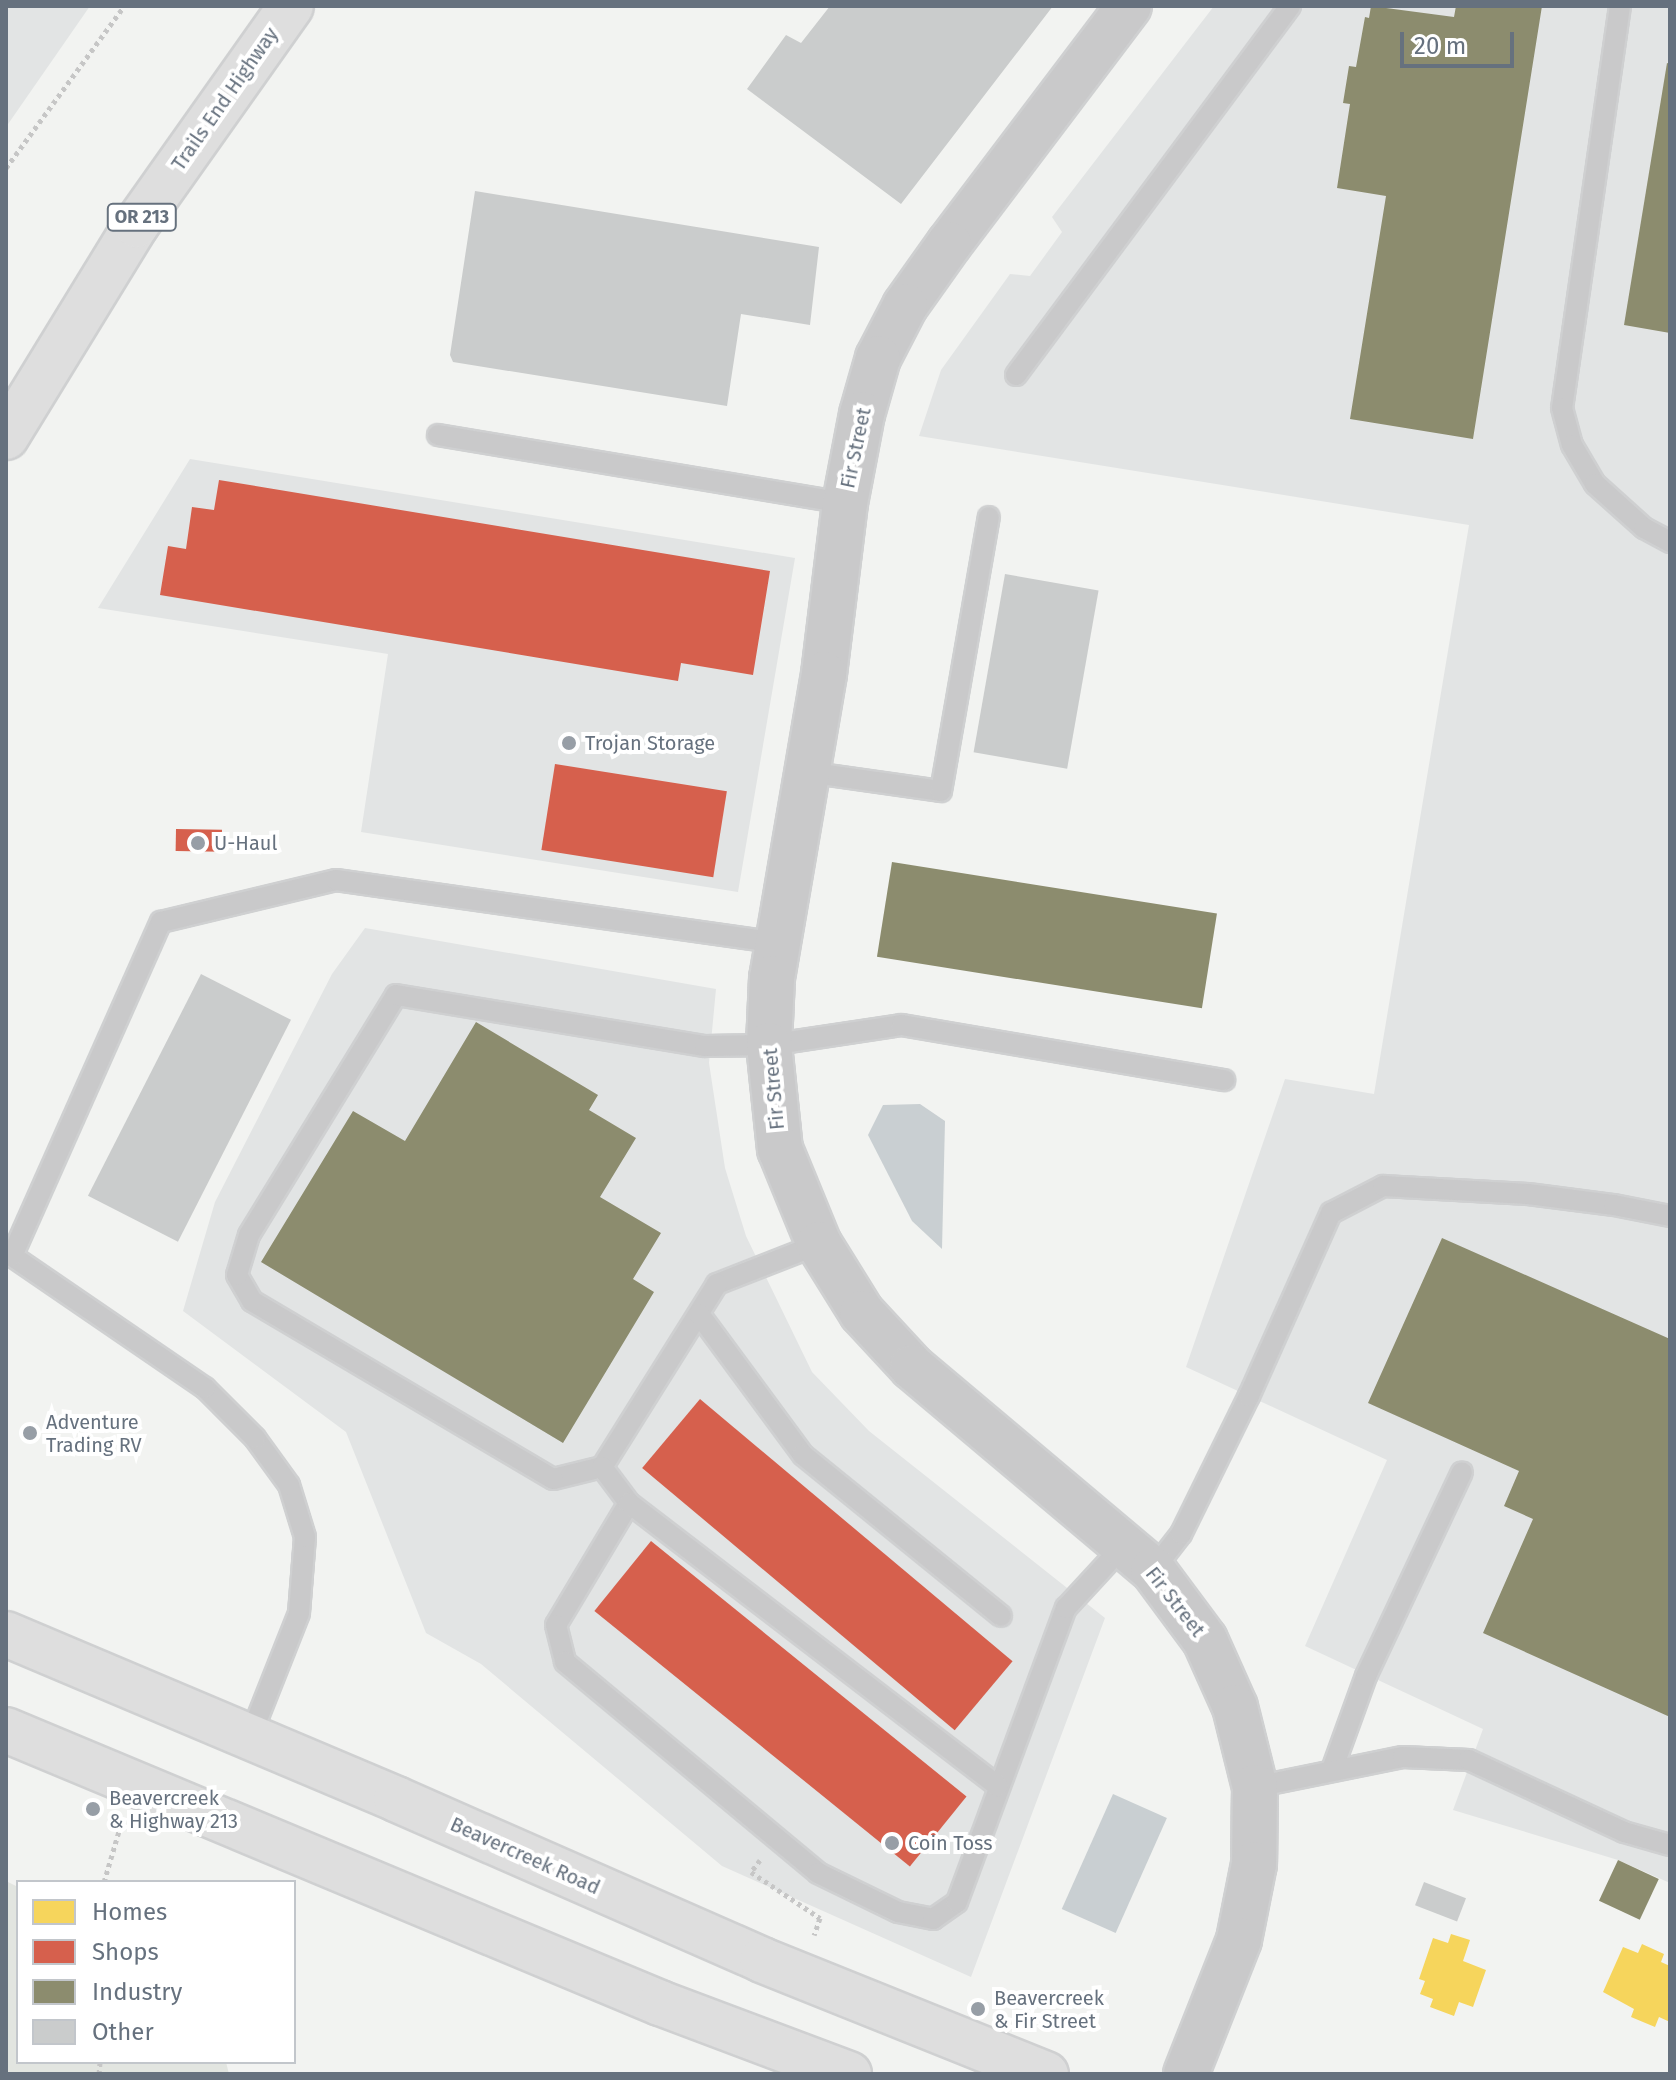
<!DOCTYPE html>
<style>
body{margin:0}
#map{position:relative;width:1676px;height:2080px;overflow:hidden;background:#f2f3f1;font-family:"Fira Sans",sans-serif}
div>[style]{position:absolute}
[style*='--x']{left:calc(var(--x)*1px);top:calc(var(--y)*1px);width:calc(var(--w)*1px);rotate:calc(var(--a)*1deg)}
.built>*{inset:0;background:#e2e4e4}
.green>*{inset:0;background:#e2e5e0}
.water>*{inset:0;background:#c9cfd2;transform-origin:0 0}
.homes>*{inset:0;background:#f6d55c}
.shops>*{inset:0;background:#d6604d;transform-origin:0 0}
.industry>*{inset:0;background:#8c8c6e;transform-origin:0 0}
.building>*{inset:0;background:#cacccc;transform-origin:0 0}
.path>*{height:5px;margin-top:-2.5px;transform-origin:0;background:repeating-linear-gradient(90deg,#c6c6c6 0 4px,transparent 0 8px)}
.roads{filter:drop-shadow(2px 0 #cfd0d1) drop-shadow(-2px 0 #cfd0d1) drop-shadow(0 2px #cfd0d1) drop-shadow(0 -2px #cfd0d1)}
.service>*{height:20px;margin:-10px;padding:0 10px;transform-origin:10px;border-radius:10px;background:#c9c9ca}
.tertiary>*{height:44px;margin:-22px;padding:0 22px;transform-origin:22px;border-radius:22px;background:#c9c9ca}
.primary>*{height:44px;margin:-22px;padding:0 22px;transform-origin:22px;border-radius:22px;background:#dedede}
.dots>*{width:22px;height:22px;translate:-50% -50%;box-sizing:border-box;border:4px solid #fff;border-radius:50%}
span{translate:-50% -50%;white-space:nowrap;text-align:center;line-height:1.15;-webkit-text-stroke:8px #fff;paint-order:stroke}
.shield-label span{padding:2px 6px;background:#fff;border:2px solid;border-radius:6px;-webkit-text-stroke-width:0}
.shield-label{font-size:18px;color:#66717e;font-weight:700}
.street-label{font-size:20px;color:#66717e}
.poi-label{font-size:20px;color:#66717e}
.left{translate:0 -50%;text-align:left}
.frame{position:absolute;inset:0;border:8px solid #66717e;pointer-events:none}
.legend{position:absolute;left:16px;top:1880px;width:280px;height:184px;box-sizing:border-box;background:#fff;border:2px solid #c2c6cb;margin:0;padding:10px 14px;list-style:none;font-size:24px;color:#66717e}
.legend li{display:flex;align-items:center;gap:16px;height:40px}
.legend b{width:40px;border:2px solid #c2c6cb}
.scale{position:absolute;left:1400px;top:32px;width:114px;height:36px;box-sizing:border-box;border:4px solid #66717e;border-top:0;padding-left:10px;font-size:24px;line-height:28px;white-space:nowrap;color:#66717e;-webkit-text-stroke:6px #fff;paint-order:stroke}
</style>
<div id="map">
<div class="built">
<i style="clip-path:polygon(6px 6px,90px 6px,6px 127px)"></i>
<i style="clip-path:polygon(1214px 6px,1670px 6px,1670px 1883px,1618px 1860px,1453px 1810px,1483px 1729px,1305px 1646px,1387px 1460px,1186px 1367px,1285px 1079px,1374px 1094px,1469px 525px,919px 436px,941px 370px,1010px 274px,1030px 276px,1062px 232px,1052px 217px)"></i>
<i style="clip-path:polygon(190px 459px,795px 558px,738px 892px,361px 832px,388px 654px,98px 608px)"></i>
<i style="clip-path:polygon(365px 928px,716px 989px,709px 1063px,725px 1168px,746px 1236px,812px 1372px,869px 1431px,1105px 1618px,971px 1977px,722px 1866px,481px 1664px,426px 1633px,346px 1432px,183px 1311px,215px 1202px,332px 974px)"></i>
</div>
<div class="green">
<i style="clip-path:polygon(6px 1881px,18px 1887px,18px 2062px,226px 2062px,229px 2074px,6px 2074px)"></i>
</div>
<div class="water">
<i style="clip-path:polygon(920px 1104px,945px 1121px,942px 1249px,912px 1221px,868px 1135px,883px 1105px)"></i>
<i style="left:1113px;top:1794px;width:59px;height:126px;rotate:24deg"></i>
</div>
<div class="homes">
<i style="clip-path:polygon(1451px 1934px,1470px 1940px,1463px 1961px,1486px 1970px,1473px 2007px,1459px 2002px,1454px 2016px,1430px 2007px,1433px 1999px,1420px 1994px,1425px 1981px,1419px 1979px,1433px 1938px,1448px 1943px)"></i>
<i style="clip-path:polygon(1642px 1944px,1664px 1954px,1661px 1962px,1670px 1966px,1670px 2022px,1659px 2017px,1655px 2027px,1631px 2017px,1634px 2009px,1603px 1992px,1623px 1947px,1638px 1953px)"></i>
</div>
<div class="shops">
<i style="clip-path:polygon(219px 480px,770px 571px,753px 675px,681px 663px,678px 681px,160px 595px,168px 546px,186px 549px,192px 507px,214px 510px)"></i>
<i style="left:555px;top:764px;width:174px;height:87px;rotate:9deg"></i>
<i style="left:176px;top:829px;width:46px;height:22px;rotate:1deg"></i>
<i style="left:700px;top:1399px;width:408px;height:90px;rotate:40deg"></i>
<i style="left:651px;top:1541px;width:406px;height:90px;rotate:39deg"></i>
</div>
<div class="industry">
<i style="clip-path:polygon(1371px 6px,1454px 17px,1456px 6px,1542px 6px,1473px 439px,1350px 419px,1386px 196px,1337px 188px,1350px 104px,1343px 103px,1349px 66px,1356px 67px,1365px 17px,1369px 18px)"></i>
<i style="clip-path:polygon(1667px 63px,1670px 64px,1670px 333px,1624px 325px)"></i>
<i style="left:892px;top:862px;width:329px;height:96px;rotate:9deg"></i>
<i style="clip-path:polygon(476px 1022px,598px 1095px,589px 1110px,636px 1138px,600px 1197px,661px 1233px,633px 1279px,654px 1292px,563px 1443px,261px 1262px,353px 1111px,405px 1141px)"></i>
<i style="clip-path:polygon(1442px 1238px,1670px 1339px,1670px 1717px,1483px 1633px,1533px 1519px,1504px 1506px,1519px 1471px,1368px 1403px)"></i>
<i style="left:1618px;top:1860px;width:45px;height:45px;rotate:25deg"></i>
</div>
<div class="building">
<i style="clip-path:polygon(830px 6px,1053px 6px,901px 204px,747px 89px,786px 35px,801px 43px)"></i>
<i style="clip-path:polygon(475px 191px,819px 247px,810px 325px,741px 314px,727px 406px,453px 362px,450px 355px)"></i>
<i style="left:1005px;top:574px;width:95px;height:181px;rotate:10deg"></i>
<i style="left:201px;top:974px;width:101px;height:249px;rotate:27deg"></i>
<i style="left:1424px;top:1882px;width:45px;height:25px;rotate:21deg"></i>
</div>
<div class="path">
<i style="--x:6;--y:168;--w:200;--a:-53.9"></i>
<i style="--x:760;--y:1860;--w:15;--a:127"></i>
<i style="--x:751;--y:1872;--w:83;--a:33.7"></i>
<i style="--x:820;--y:1918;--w:18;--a:109"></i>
<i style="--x:104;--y:1882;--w:53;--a:-73.6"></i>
<i style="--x:99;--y:2074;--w:12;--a:-85"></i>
</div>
<div class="roads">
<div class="service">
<i style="--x:1620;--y:6;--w:406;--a:98.2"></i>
<i style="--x:1562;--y:408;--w:38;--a:75"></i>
<i style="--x:1572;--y:445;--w:45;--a:59.5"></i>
<i style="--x:1595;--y:484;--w:66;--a:41.9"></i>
<i style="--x:1644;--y:528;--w:30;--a:28"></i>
<i style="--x:1016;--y:375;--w:460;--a:-53.4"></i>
<i style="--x:438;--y:435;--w:413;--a:9.5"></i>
<i style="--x:807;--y:772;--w:135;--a:8.1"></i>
<i style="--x:941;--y:791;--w:278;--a:-80.1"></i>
<i style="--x:819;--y:1244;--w:110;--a:158.6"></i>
<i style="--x:717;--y:1284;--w:216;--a:122.1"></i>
<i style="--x:602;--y:1467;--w:50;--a:166.2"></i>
<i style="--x:553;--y:1479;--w:350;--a:-149.4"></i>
<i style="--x:252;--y:1301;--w:30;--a:-120"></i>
<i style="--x:237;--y:1275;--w:42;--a:-73.3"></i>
<i style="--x:249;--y:1235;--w:281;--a:-58.5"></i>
<i style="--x:396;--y:995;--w:313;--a:9.4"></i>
<i style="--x:705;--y:1046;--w:64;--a:-0.9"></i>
<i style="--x:769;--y:1045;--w:134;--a:-8.6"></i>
<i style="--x:902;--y:1025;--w:327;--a:9.7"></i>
<i style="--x:699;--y:1314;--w:175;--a:53.6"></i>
<i style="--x:803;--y:1455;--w:255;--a:39.1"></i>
<i style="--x:602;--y:1467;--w:45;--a:53.1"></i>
<i style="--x:629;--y:1503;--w:142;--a:120.9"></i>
<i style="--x:556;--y:1625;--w:38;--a:76"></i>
<i style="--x:565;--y:1662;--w:329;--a:39.8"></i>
<i style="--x:818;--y:1873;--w:89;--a:26"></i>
<i style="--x:898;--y:1912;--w:36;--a:11"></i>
<i style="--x:933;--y:1919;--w:29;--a:-35"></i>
<i style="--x:957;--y:1902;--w:314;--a:-69.7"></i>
<i style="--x:1066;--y:1608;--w:87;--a:-47.3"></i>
<i style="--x:629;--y:1503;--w:465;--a:37.5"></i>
<i style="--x:1153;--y:1570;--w:46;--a:-52.1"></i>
<i style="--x:1181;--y:1534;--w:154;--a:-63.8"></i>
<i style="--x:1249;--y:1396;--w:201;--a:-65.9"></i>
<i style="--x:1331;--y:1213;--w:59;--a:-27.4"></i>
<i style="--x:1383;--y:1186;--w:145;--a:3.2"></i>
<i style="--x:1528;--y:1194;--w:87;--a:7.3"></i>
<i style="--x:1614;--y:1205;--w:57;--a:11.1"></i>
<i style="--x:250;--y:1737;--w:133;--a:-68.4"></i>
<i style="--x:299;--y:1613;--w:76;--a:-85.5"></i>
<i style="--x:305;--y:1537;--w:54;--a:-107.1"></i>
<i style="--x:289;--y:1485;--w:58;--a:-125.9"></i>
<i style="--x:255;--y:1438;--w:71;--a:-135"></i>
<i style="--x:205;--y:1388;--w:234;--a:-145.6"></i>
<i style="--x:12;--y:1256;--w:366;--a:-66"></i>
<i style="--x:161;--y:922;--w:180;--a:-13.5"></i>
<i style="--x:336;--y:880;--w:445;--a:8.1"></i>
<i style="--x:1332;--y:1770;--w:100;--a:-70.1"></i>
<i style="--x:1366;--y:1676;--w:225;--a:-64.8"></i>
<i style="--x:1255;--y:1787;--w:151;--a:-11.5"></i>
<i style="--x:1403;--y:1757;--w:66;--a:2.6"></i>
<i style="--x:1469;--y:1760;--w:171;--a:24.9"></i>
<i style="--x:1624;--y:1832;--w:48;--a:15.8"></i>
</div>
<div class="tertiary">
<i style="--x:1129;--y:6;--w:298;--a:127.1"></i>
<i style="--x:949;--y:244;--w:76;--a:125.4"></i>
<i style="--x:905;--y:306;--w:59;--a:117.4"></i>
<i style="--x:878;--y:358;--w:58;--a:105.9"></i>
<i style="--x:862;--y:414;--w:91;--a:100.8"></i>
<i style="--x:845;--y:503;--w:172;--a:97"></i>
<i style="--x:824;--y:674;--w:308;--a:99.7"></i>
<i style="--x:772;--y:978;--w:67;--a:92.6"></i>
<i style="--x:769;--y:1045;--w:105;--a:84"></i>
<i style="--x:780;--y:1149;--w:103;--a:67.7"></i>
<i style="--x:819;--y:1244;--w:81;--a:58.1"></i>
<i style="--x:862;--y:1313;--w:74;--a:47.2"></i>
<i style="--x:912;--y:1367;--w:315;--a:40.1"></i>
<i style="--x:1153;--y:1570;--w:87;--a:53.4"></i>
<i style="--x:1205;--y:1640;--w:73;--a:65.9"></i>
<i style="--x:1235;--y:1707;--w:82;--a:76"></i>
<i style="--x:1255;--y:1787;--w:77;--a:90.7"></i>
<i style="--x:1254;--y:1864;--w:77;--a:101.2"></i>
<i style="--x:1239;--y:1940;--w:144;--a:111.6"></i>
</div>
<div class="primary">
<i style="--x:6;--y:437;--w:249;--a:-58.5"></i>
<i style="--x:136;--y:225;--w:268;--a:-54.7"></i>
<i style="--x:6;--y:1634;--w:423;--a:22.9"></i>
<i style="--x:396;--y:1799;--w:400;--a:23.7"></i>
<i style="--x:762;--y:1960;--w:306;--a:21.9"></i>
<i style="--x:6;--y:1730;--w:709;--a:22.66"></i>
<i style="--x:660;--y:2003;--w:202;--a:20.6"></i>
</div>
</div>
<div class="dots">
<i style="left:569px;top:743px;background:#979ea6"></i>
<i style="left:198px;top:843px;background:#979ea6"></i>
<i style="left:30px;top:1433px;background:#979ea6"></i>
<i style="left:93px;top:1809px;background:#979ea6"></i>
<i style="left:892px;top:1843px;background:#979ea6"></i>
<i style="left:978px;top:2009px;background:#979ea6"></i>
</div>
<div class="shield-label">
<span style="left:142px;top:217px">OR 213</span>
</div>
<div class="street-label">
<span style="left:225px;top:99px;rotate:-55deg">Trails End Highway</span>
<span style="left:856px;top:448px;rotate:-78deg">Fir Street</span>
<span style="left:774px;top:1089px;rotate:-95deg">Fir Street</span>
<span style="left:1175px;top:1602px;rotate:52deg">Fir Street</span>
<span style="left:525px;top:1856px;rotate:24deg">Beavercreek Road</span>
</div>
<div class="poi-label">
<span class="left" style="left:585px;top:743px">Trojan Storage</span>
<span class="left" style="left:214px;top:843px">U-Haul</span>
<span class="left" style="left:46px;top:1434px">Adventure<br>Trading RV</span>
<span class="left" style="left:109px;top:1810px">Beavercreek<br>&amp; Highway 213</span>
<span class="left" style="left:908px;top:1843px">Coin Toss</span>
<span class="left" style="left:994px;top:2010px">Beavercreek<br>&amp; Fir Street</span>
</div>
<div class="frame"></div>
<ul class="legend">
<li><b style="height:22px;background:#f6d55c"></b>Homes</li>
<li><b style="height:22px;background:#d6604d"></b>Shops</li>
<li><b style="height:22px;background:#8c8c6e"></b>Industry</li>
<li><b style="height:22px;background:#cacccc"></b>Other</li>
</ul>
<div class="scale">20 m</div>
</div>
